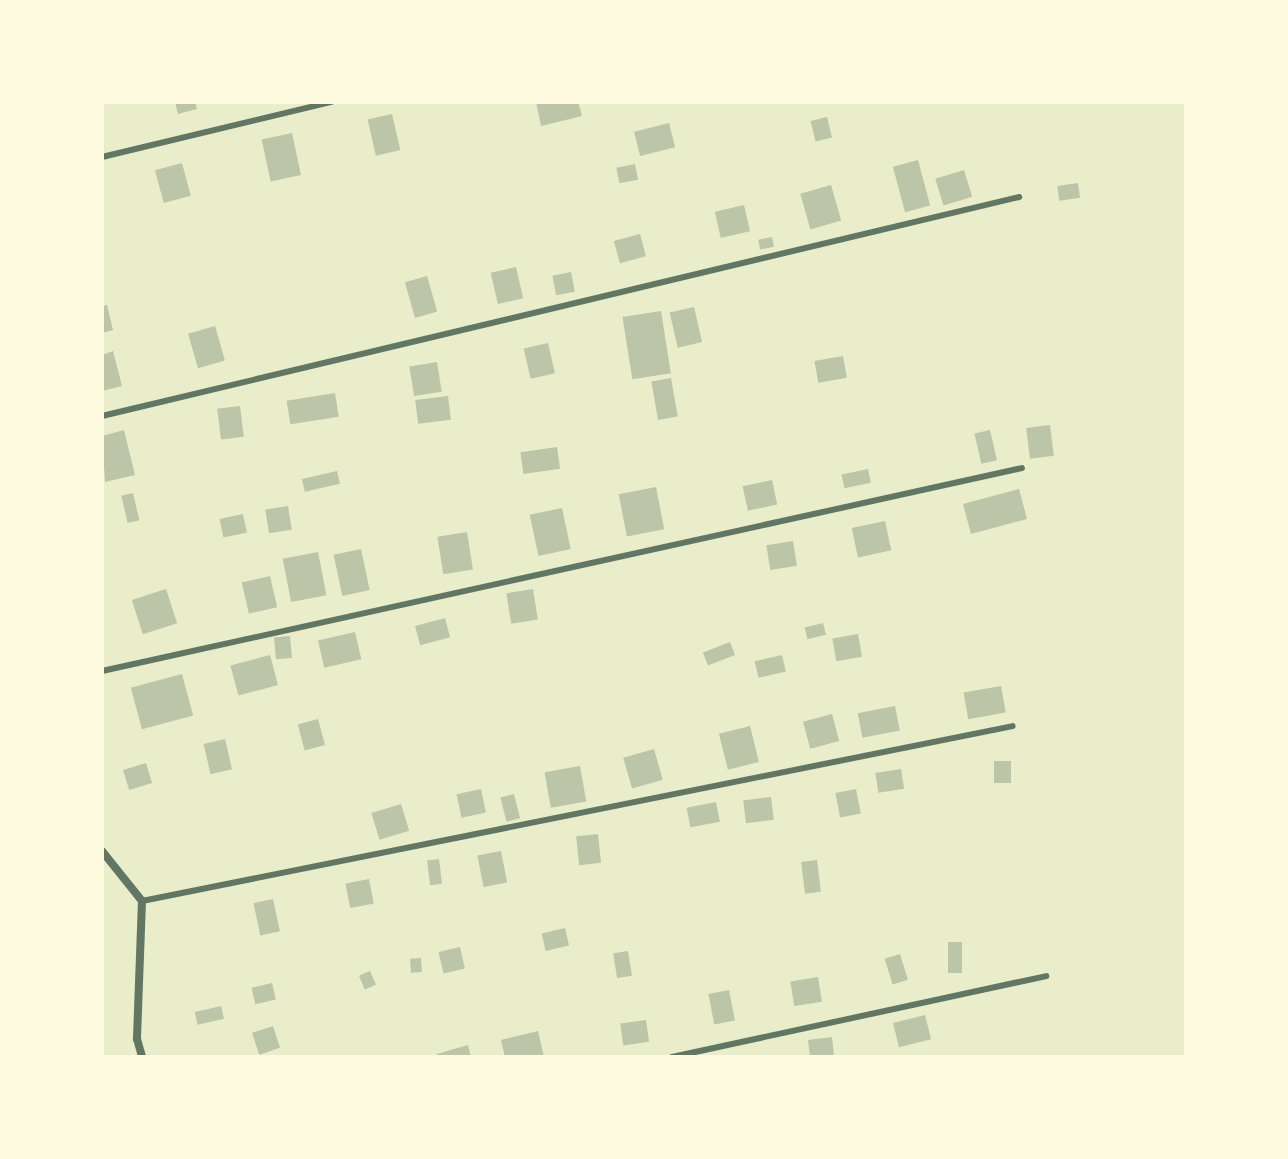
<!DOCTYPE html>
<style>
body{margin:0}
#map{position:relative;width:1288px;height:1159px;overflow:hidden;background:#e9edc9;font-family:Montserrat,sans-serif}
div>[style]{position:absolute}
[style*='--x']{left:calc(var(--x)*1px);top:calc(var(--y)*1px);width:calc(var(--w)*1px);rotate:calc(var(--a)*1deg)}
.building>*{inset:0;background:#bcc5a7;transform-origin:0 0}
.service>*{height:6px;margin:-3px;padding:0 3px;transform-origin:3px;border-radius:3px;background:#617663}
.minor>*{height:8px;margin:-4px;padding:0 4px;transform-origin:4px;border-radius:4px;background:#617663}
span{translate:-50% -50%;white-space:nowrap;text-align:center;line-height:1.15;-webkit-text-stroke:6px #fefae0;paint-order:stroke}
.frame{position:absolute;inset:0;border:104px solid #fefae0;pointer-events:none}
</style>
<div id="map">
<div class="building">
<i style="clip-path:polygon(175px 102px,195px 102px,197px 109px,178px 114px)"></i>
<i style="clip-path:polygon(536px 102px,578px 102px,582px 116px,541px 126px)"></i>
<i style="left:392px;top:114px;width:37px;height:25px;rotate:77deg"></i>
<i style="left:827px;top:117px;width:21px;height:17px;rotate:76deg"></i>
<i style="left:669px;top:123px;width:25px;height:36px;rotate:76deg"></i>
<i style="left:292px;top:133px;width:43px;height:31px;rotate:78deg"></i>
<i style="left:918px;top:160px;width:47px;height:26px;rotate:75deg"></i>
<i style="left:182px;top:163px;width:34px;height:28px;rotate:75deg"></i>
<i style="left:635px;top:164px;width:16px;height:19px;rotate:79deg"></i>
<i style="left:964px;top:170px;width:28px;height:30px;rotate:73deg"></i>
<i style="left:1078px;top:183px;width:15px;height:21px;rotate:82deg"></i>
<i style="left:831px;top:185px;width:37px;height:32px;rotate:74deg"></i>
<i style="left:744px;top:205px;width:27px;height:30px;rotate:77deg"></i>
<i style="left:640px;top:234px;width:23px;height:27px;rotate:75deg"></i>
<i style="left:772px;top:237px;width:10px;height:14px;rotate:79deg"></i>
<i style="left:516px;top:267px;width:32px;height:26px;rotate:77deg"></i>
<i style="left:571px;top:272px;width:20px;height:19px;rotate:79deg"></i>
<i style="left:427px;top:276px;width:37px;height:23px;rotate:74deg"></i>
<i style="clip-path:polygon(107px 305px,113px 330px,102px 333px,102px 306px)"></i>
<i style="left:694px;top:307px;width:36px;height:25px;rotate:77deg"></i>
<i style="left:661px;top:311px;width:63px;height:39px;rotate:81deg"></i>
<i style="left:215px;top:326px;width:36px;height:28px;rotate:74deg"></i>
<i style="left:548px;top:343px;width:31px;height:25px;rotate:77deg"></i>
<i style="clip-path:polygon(113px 351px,122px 386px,102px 391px,102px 355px)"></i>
<i style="left:843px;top:356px;width:22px;height:29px;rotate:80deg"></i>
<i style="left:437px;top:362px;width:30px;height:28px;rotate:81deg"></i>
<i style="left:671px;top:378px;width:39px;height:20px;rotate:80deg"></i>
<i style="left:335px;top:393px;width:24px;height:49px;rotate:81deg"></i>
<i style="left:448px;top:396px;width:24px;height:33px;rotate:83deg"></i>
<i style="left:240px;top:406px;width:31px;height:23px;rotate:83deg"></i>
<i style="left:1050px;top:425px;width:31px;height:24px;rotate:83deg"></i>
<i style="clip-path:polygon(124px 430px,135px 475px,105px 482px,102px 436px)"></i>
<i style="left:990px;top:430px;width:31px;height:16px;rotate:77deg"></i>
<i style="left:557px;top:447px;width:22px;height:37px;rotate:82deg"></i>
<i style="left:868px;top:469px;width:14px;height:27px;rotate:78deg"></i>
<i style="left:337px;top:471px;width:13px;height:36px;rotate:77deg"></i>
<i style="left:772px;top:480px;width:25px;height:30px;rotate:78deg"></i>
<i style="left:656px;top:487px;width:43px;height:38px;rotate:79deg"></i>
<i style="left:1019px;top:489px;width:31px;height:58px;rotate:75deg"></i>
<i style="left:133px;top:493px;width:28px;height:12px;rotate:77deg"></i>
<i style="left:288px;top:506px;width:24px;height:23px;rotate:81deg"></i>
<i style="left:562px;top:508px;width:42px;height:33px;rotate:78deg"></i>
<i style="left:243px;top:514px;width:19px;height:24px;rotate:78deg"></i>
<i style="left:885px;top:521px;width:30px;height:34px;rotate:78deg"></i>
<i style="left:467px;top:532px;width:38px;height:30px;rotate:81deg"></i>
<i style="left:793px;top:541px;width:25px;height:27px;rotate:81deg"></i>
<i style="left:361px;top:549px;width:42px;height:28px;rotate:78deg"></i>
<i style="left:318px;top:552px;width:44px;height:36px;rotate:79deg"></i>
<i style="left:270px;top:576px;width:32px;height:29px;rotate:77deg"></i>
<i style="left:166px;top:589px;width:36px;height:36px;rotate:72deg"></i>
<i style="left:533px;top:589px;width:31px;height:27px;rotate:81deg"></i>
<i style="left:445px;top:618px;width:20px;height:31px;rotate:75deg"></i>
<i style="left:823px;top:623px;width:12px;height:19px;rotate:76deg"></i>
<i style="left:355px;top:632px;width:28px;height:38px;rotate:77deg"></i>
<i style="left:858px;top:634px;width:23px;height:26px;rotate:80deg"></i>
<i style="left:290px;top:636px;width:22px;height:16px;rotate:85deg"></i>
<i style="left:730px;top:642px;width:14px;height:29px;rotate:69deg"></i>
<i style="left:270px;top:655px;width:31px;height:41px;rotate:75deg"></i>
<i style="left:782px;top:655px;width:17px;height:28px;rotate:77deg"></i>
<i style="left:182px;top:674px;width:43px;height:53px;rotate:75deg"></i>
<i style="left:1001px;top:686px;width:27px;height:38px;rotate:80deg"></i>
<i style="left:895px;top:706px;width:25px;height:38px;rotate:79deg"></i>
<i style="left:832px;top:714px;width:28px;height:30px;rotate:75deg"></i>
<i style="left:318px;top:719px;width:27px;height:21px;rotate:75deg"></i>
<i style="left:750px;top:726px;width:37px;height:32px;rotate:76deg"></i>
<i style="left:225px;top:739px;width:31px;height:22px;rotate:77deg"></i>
<i style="left:654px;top:749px;width:32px;height:32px;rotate:74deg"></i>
<i style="left:994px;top:761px;width:17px;height:22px"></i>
<i style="left:146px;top:763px;width:21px;height:24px;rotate:73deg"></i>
<i style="left:580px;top:766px;width:36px;height:36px;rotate:80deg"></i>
<i style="left:901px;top:769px;width:20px;height:26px;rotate:81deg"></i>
<i style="left:481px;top:789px;width:24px;height:25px;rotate:78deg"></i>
<i style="left:856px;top:789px;width:25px;height:21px;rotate:79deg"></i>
<i style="left:514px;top:794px;width:25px;height:14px;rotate:76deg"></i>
<i style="left:771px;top:797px;width:23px;height:28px;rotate:83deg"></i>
<i style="left:716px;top:802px;width:20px;height:30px;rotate:79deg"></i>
<i style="left:401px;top:804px;width:28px;height:31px;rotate:73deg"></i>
<i style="left:598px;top:834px;width:29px;height:22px;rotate:84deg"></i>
<i style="left:501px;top:851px;width:32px;height:24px;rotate:79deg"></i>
<i style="left:439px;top:859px;width:25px;height:12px;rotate:83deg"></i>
<i style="left:817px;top:860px;width:32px;height:16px;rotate:83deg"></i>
<i style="left:369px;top:879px;width:25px;height:24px;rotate:79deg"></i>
<i style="left:273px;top:899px;width:33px;height:20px;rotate:78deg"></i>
<i style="left:565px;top:928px;width:18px;height:24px;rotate:77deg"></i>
<i style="left:948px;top:942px;width:14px;height:31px"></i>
<i style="left:460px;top:947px;width:22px;height:22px;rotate:77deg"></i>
<i style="left:628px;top:951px;width:25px;height:15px;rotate:81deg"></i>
<i style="left:900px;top:954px;width:27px;height:16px;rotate:73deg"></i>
<i style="left:421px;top:958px;width:14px;height:11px;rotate:86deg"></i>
<i style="left:370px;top:971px;width:15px;height:12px;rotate:67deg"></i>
<i style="left:818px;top:977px;width:25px;height:28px;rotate:81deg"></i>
<i style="left:272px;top:983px;width:17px;height:21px;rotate:77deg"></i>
<i style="left:729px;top:990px;width:31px;height:21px;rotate:79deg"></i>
<i style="left:221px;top:1006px;width:13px;height:27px;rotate:77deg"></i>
<i style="left:925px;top:1015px;width:25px;height:33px;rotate:76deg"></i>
<i style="left:646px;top:1020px;width:22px;height:26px;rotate:82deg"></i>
<i style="left:273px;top:1026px;width:23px;height:22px;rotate:72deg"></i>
<i style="clip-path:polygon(538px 1031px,544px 1057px,505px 1057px,501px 1040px)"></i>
<i style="clip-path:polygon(832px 1037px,834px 1057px,810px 1057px,808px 1040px)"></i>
<i style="clip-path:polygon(468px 1045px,471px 1057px,438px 1057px,437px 1054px)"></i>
</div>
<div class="service">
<i style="--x:102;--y:157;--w:236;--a:-13.5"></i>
<i style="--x:102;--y:416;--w:943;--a:-13.43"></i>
<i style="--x:102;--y:671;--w:942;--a:-12.44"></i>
<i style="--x:142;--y:901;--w:888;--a:-11.36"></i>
<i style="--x:672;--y:1057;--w:383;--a:-12.2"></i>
</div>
<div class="minor">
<i style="--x:102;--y:851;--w:64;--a:51.3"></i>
<i style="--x:142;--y:901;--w:138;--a:92.1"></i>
<i style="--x:137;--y:1039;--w:19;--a:74"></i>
</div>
<div class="frame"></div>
</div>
